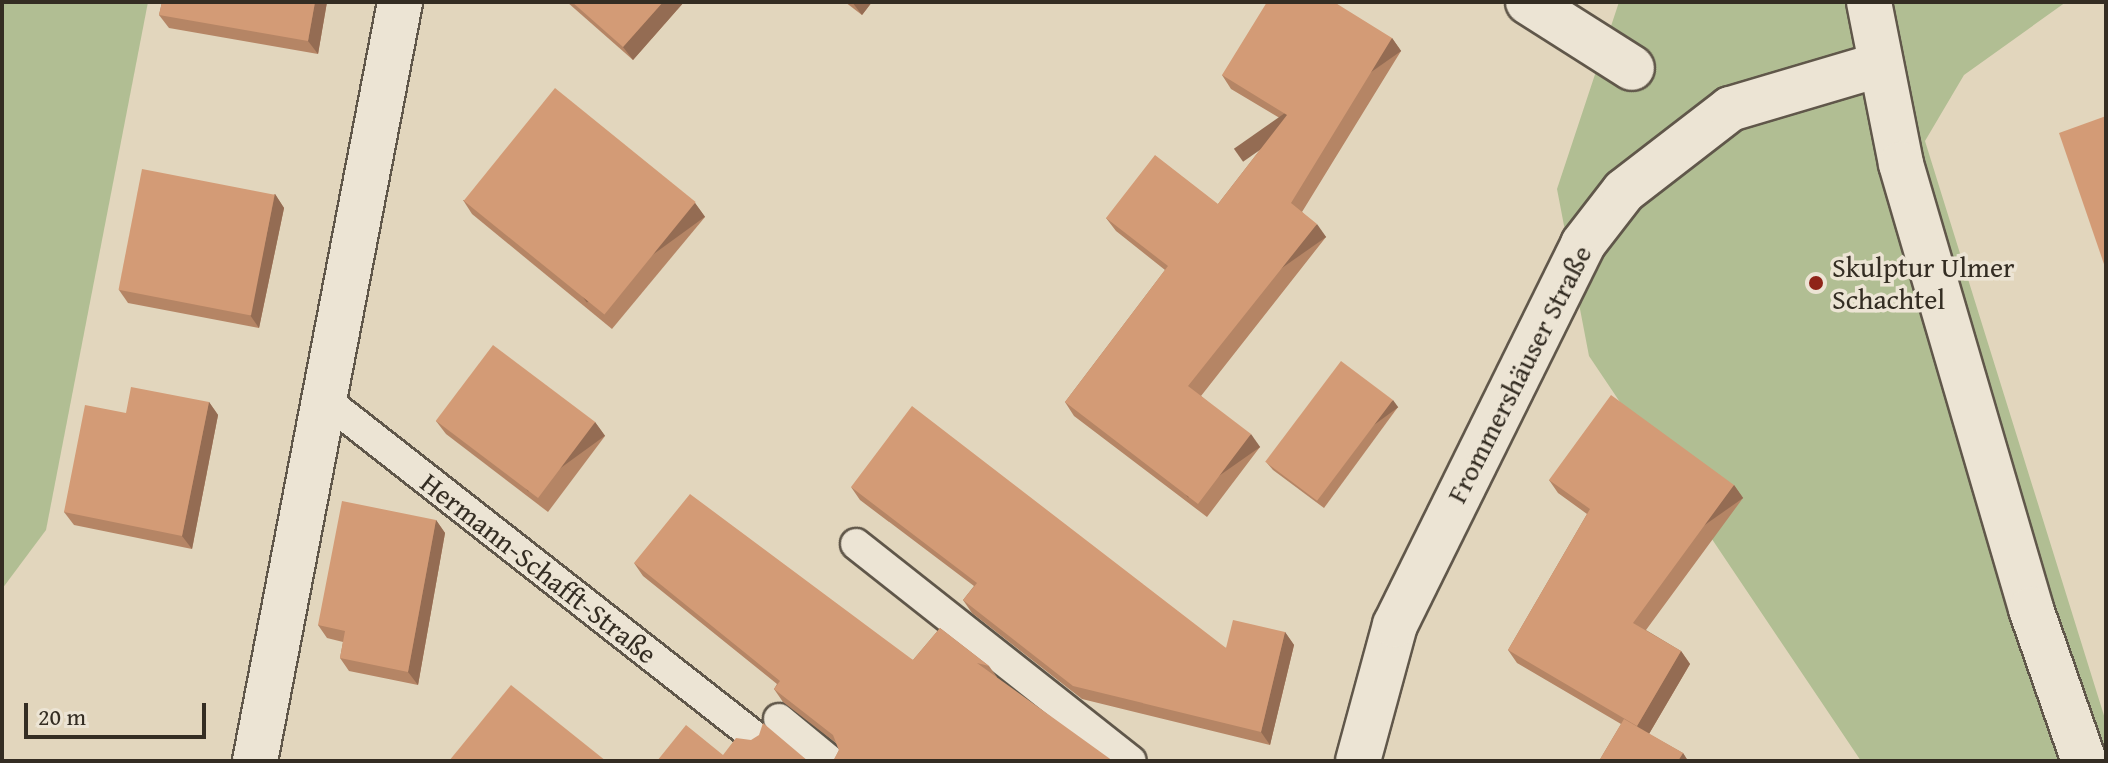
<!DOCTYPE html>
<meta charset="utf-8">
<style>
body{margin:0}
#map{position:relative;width:2108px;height:763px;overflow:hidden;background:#e2d6bd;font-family:"Gentium Book Plus",serif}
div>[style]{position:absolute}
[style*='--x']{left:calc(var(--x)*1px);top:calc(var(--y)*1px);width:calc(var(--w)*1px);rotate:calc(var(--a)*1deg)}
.green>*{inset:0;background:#b1be93}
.roads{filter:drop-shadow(2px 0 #60574a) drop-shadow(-2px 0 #60574a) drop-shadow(0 2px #60574a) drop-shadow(0 -2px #60574a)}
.lane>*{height:30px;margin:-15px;padding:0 15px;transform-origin:15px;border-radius:15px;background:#ece4d4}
.street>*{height:44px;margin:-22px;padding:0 22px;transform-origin:22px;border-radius:22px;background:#ece4d4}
.secondary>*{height:44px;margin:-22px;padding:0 22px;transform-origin:22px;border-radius:22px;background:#ece4d4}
.wall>*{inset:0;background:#b58565}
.shaded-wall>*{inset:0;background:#946c53;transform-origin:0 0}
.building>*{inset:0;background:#d39b76;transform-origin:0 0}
.dots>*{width:22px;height:22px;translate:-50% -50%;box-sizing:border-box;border:4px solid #ece4d4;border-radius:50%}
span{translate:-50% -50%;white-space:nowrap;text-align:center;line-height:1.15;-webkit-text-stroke:7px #ece4d4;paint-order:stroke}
.poi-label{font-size:28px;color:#342d23}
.left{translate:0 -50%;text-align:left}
.street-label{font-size:28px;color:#342d23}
.frame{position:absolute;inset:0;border:4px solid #342d23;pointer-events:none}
.scale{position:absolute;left:24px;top:703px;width:182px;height:36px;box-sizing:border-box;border:4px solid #342d23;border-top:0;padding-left:10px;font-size:24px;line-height:28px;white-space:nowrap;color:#342d23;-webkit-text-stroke:6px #ece4d4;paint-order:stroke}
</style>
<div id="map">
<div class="green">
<i style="clip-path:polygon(2px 2px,148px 2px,46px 530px,2px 589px)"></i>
<i style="clip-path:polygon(1619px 2px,2066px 2px,1964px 75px,1925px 141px,2106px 722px,2106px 761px,1861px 761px,1589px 356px,1557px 189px)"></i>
</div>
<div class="roads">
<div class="lane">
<i style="--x:324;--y:399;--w:546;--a:38.09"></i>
<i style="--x:856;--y:544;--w:350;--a:38.3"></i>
<i style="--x:779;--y:719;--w:66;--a:39.5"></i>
</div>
<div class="street">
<i style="--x:1528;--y:2;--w:123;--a:32.4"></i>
<i style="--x:255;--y:761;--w:773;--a:-79.18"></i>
<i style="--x:1358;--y:761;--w:141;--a:-74.8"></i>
<i style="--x:1395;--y:625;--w:425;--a:-63.7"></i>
<i style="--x:1583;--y:244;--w:67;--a:-52.3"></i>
<i style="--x:1624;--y:191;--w:134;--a:-37.7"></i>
<i style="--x:1730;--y:109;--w:155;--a:-16.5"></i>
</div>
<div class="secondary">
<i style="--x:1869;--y:2;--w:165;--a:78.8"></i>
<i style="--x:1901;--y:164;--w:464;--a:73.7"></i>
<i style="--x:2031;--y:609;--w:161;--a:70.8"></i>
</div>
</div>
<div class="wall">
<i style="clip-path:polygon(162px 2px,327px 2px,318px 54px,169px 28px,159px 15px)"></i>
<i style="clip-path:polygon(567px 2px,684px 2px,633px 60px)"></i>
<i style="clip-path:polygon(845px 2px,872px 2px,862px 15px)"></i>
<i style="clip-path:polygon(1392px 38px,1401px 51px,1302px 212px,1326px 237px,1201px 396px,1260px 447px,1207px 517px,1074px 416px,1065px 402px,1165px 270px,1116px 231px,1106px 218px,1218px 204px,1283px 120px,1231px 89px,1222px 75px)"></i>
<i style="clip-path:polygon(275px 194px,284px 208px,259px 328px,128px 303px,119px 290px)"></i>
<i style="clip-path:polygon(463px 200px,695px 203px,705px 217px,612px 329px,472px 214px)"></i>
<i style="clip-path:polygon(209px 402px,218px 415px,192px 549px,74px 525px,64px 512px,126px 413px)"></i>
<i style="clip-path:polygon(1398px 407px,1324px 508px,1273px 470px,1267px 463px)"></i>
<i style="clip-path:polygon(436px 421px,595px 422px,605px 436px,548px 512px,446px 434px)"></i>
<i style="clip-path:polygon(1549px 480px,1734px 485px,1743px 498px,1646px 630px,1681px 651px,1690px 664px,1649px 734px,1683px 753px,1688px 761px,1599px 761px,1621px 724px,1517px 663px,1508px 650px,1587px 514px,1558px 493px)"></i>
<i style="clip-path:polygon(851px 487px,1226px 648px,1285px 632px,1294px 645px,1270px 745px,1082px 699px,972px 613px,963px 600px,974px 586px,860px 500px)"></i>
<i style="clip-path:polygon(436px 520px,445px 533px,418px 685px,349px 671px,340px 658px,343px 642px,327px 638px,318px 625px)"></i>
<i style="clip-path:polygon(634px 563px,913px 660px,940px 628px,989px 666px,997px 677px,834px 760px,839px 750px,836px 743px,783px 702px,774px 689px,777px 684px,643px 576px)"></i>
</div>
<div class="shaded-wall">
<i style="clip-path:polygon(315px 2px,327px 2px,318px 54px,308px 41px)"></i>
<i style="clip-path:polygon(663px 2px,684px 2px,633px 60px,623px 47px)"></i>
<i style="clip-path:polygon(852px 2px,872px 2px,862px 15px)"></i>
<i style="left:1392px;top:38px;width:16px;height:193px;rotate:55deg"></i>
<i style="clip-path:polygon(275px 194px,284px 208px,259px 328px,250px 315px)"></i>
<i style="left:695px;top:203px;width:17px;height:146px;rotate:54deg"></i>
<i style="left:1317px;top:224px;width:16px;height:207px;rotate:55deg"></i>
<i style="left:1393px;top:400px;width:9px;height:125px;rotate:54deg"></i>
<i style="clip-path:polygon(209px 402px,218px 415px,192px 549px,182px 536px)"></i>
<i style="left:595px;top:422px;width:17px;height:95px;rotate:54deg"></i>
<i style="left:1251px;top:434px;width:16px;height:88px;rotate:55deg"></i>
<i style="left:1734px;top:485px;width:16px;height:171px;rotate:55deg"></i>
<i style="clip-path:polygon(436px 520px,445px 533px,418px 685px,408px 672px)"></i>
<i style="clip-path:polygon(1285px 632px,1294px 645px,1270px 745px,1261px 732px)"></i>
<i style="clip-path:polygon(1681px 651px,1690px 664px,1646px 739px,1637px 726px)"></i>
<i style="clip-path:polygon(1683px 753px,1688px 761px,1678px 761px)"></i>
</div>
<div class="building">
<i style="clip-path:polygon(162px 2px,315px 2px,308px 41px,159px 15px)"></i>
<i style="clip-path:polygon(572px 2px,663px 2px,623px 47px)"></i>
<i style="clip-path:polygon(1267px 2px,1334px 2px,1392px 38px,1291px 203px,1317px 224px,1188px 386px,1251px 434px,1198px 504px,1065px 402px,1168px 266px,1106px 218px,1155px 155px,1218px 204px,1287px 115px,1222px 75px)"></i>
<i style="left:555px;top:88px;width:181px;height:145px;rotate:39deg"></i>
<i style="clip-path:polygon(2106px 116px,2106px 270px,2059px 133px)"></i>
<i style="left:142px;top:169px;width:135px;height:123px;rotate:11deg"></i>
<i style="left:493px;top:345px;width:128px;height:95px;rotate:37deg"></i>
<i style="left:1341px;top:361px;width:65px;height:126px;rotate:37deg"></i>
<i style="clip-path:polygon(131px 387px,209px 402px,182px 536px,64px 512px,85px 405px,126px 413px)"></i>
<i style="clip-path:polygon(1611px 395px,1734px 485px,1633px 623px,1681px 651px,1637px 726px,1508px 650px,1590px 509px,1549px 480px)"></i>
<i style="clip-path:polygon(912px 406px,1226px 648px,1233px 620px,1285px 632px,1261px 732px,1073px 686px,963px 600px,977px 583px,851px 487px)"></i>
<i style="clip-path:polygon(690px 494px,913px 660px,940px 628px,989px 666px,977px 663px,1113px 761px,833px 761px,839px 750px,833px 735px,774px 689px,780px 681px,634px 563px)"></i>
<i style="clip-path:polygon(342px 501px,436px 520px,408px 672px,340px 658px,345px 631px,318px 625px)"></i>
<i style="clip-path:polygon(511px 685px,606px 761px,449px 761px)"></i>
<i style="clip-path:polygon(1624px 719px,1683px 753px,1678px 761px,1599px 761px)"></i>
<i style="clip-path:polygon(763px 723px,808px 761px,657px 761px,686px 725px,723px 755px,736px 738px,751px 740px,759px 735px)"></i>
</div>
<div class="dots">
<i style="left:1816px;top:283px;background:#8f2418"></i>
</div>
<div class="poi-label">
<span class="left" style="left:1832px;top:283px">Skulptur Ulmer<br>Schachtel</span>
</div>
<div class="street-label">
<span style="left:1519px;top:374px;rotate:-63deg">Frommershäuser Straße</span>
<span style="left:539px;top:568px;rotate:38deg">Hermann-Schafft-Straße</span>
</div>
<div class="frame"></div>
<div class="scale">20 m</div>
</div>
